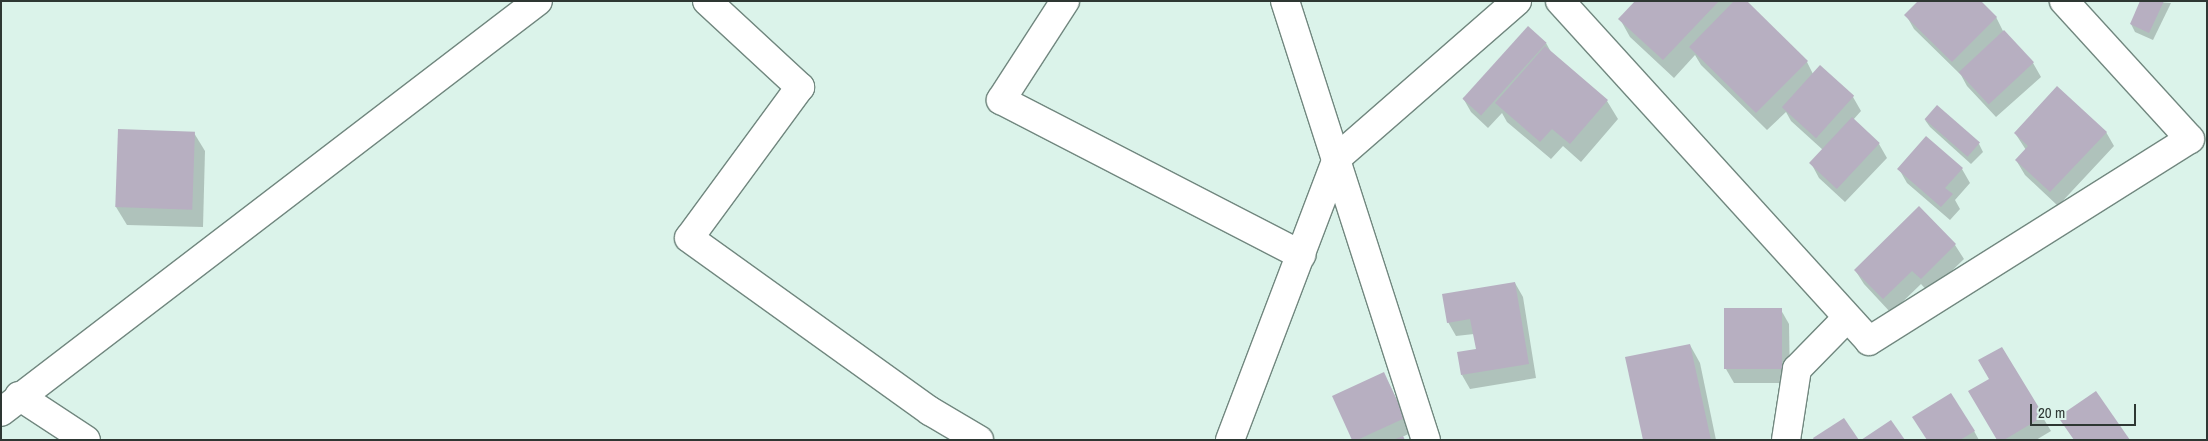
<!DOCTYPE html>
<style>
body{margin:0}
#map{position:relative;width:2208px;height:441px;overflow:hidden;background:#dbf3ea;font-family:"Archivo Narrow",sans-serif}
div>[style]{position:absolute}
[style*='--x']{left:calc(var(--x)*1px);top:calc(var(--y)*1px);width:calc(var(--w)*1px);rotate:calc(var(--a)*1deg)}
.shadow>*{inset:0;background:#0003}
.building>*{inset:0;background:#b7afc1;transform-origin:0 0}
.roads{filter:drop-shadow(1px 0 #71877f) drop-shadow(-1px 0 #71877f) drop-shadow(0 1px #71877f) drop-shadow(0 -1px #71877f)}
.street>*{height:28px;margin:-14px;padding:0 14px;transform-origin:14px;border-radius:14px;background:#fff}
span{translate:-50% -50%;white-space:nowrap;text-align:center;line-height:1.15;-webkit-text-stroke:4.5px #dbf3ea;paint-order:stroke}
.frame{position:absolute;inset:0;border:2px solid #2e3733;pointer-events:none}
.scale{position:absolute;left:2030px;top:404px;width:106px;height:22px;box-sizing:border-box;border:2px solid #2e3733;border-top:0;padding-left:6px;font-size:15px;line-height:18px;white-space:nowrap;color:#2e3733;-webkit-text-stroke:4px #dbf3ea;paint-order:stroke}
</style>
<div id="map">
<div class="shadow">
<i style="clip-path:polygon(1637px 1px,1746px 1px,1807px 62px,1813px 74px,1853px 97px,1861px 111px,1853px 120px,1879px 144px,1887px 158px,1845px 202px,1819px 178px,1811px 163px,1823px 150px,1791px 121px,1786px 112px,1767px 130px,1701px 65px,1695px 55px,1674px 78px,1630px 37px,1620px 19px)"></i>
<i style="clip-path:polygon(2141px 1px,2171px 3px,2153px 40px,2135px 32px,2131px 24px)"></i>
<i style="clip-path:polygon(1906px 15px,1996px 17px,2003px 31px,2033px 63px,2041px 77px,1996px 117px,1967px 86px,1961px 75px,1914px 29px)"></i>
<i style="clip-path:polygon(1546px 43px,1551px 52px,1607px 101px,1618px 119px,1581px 162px,1563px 146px,1551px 159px,1507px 122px,1502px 113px,1488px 128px,1471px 112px,1463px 98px)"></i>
<i style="clip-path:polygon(1925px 120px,1979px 144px,1983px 152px,1971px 164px,1930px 127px)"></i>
<i style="clip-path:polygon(2106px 132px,2114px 146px,2058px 206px,2025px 175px,2016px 160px,2026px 150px,2015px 133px)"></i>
<i style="clip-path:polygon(194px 133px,205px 151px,203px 227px,127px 225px,116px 207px)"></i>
<i style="clip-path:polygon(1899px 169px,1962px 169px,1970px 183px,1955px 200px,1960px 209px,1950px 220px,1907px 183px)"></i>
<i style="clip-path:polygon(1919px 208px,1955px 245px,1964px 259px,1929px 293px,1921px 284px,1891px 313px,1864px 284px,1855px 270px)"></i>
<i style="clip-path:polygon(1515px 283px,1523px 297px,1536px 378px,1470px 389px,1462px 375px,1477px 350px,1474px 334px,1456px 336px,1448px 322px)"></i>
<i style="clip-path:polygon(1781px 310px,1789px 324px,1790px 383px,1734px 383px,1726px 369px)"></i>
<i style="clip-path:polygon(1690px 345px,1700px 363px,1716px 440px,1644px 440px)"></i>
<i style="clip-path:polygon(2001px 348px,2051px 431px,2036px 440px,1998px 440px)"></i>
<i style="clip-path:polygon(1384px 374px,1413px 432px,1402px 437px,1404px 440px,1354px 440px)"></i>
<i style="clip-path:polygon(1974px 431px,1979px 440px,1927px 440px)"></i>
</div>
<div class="building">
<i style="clip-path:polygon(1635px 1px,1719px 1px,1663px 60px,1618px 19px)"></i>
<i style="clip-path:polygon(1734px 1px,1747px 1px,1808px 61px,1756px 113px,1689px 47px)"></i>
<i style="clip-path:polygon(1918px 1px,1981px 1px,1997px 17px,1952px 62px,1904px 15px)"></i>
<i style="clip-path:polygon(2140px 1px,2164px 1px,2149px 33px,2130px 24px)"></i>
<i style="left:1528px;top:26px;width:25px;height:98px;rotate:42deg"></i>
<i style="left:2004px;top:30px;width:44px;height:62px;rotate:47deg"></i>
<i style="clip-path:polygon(1545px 46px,1608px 100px,1570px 144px,1552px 129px,1540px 142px,1495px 103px)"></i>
<i style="left:1820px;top:65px;width:46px;height:57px;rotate:42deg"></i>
<i style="clip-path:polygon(2057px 86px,2107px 132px,2050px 192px,2015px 160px,2028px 146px,2014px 133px)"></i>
<i style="left:1937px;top:105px;width:57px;height:19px;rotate:41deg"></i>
<i style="left:1852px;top:117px;width:38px;height:63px;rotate:43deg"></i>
<i style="left:118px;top:129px;width:77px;height:78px;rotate:2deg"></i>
<i style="clip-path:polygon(1926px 136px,1963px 168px,1945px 188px,1953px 194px,1941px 207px,1897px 169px)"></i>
<i style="clip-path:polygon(1919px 206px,1956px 244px,1921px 279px,1912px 271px,1883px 299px,1854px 270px)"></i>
<i style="clip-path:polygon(1515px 282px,1529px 364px,1461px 375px,1457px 352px,1476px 349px,1470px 319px,1447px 323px,1442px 294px)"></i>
<i style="left:1782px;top:308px;width:61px;height:58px;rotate:90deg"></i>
<i style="clip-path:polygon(1690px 344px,1711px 440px,1643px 440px,1625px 357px)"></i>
<i style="clip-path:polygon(2002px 347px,2044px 416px,2004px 440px,1997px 440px,1968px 391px,1989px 379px,1978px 360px)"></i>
<i style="clip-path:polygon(1384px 372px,1405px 418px,1357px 440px,1352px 440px,1332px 396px)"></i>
<i style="clip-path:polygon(2096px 391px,2130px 440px,2074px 440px,2058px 417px)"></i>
<i style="clip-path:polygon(1951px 393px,1975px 431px,1960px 440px,1927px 440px,1912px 417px)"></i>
<i style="clip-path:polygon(1844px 418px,1859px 440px,1814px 440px,1813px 438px)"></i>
<i style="clip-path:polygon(1891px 420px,1905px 440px,1861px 440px)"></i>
<i style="clip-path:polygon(1403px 436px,1405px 440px,1393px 440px)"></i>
</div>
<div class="roads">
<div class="street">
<i style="--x:707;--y:1;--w:127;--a:42.8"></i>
<i style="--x:800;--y:87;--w:187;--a:126.3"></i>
<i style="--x:689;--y:238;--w:297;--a:35.7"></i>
<i style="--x:930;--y:411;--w:57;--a:30.6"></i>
<i style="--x:1065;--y:1;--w:118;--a:122.9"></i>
<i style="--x:1001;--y:100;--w:338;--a:27.3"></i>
<i style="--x:1285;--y:1;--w:461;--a:72.2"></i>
<i style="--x:1560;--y:1;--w:459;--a:47.7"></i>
<i style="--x:1869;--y:341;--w:379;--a:-32.2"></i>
<i style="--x:2190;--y:139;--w:187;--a:-132.4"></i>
<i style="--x:19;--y:396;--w:80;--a:33.3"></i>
<i style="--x:1;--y:412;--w:676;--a:-37.43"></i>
<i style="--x:1230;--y:440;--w:302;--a:-69.2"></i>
<i style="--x:1337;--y:158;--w:239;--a:-41.1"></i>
<i style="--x:1786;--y:440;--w:72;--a:-81.2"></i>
<i style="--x:1797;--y:369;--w:71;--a:-45.6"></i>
</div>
</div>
<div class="frame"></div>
<div class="scale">20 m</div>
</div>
